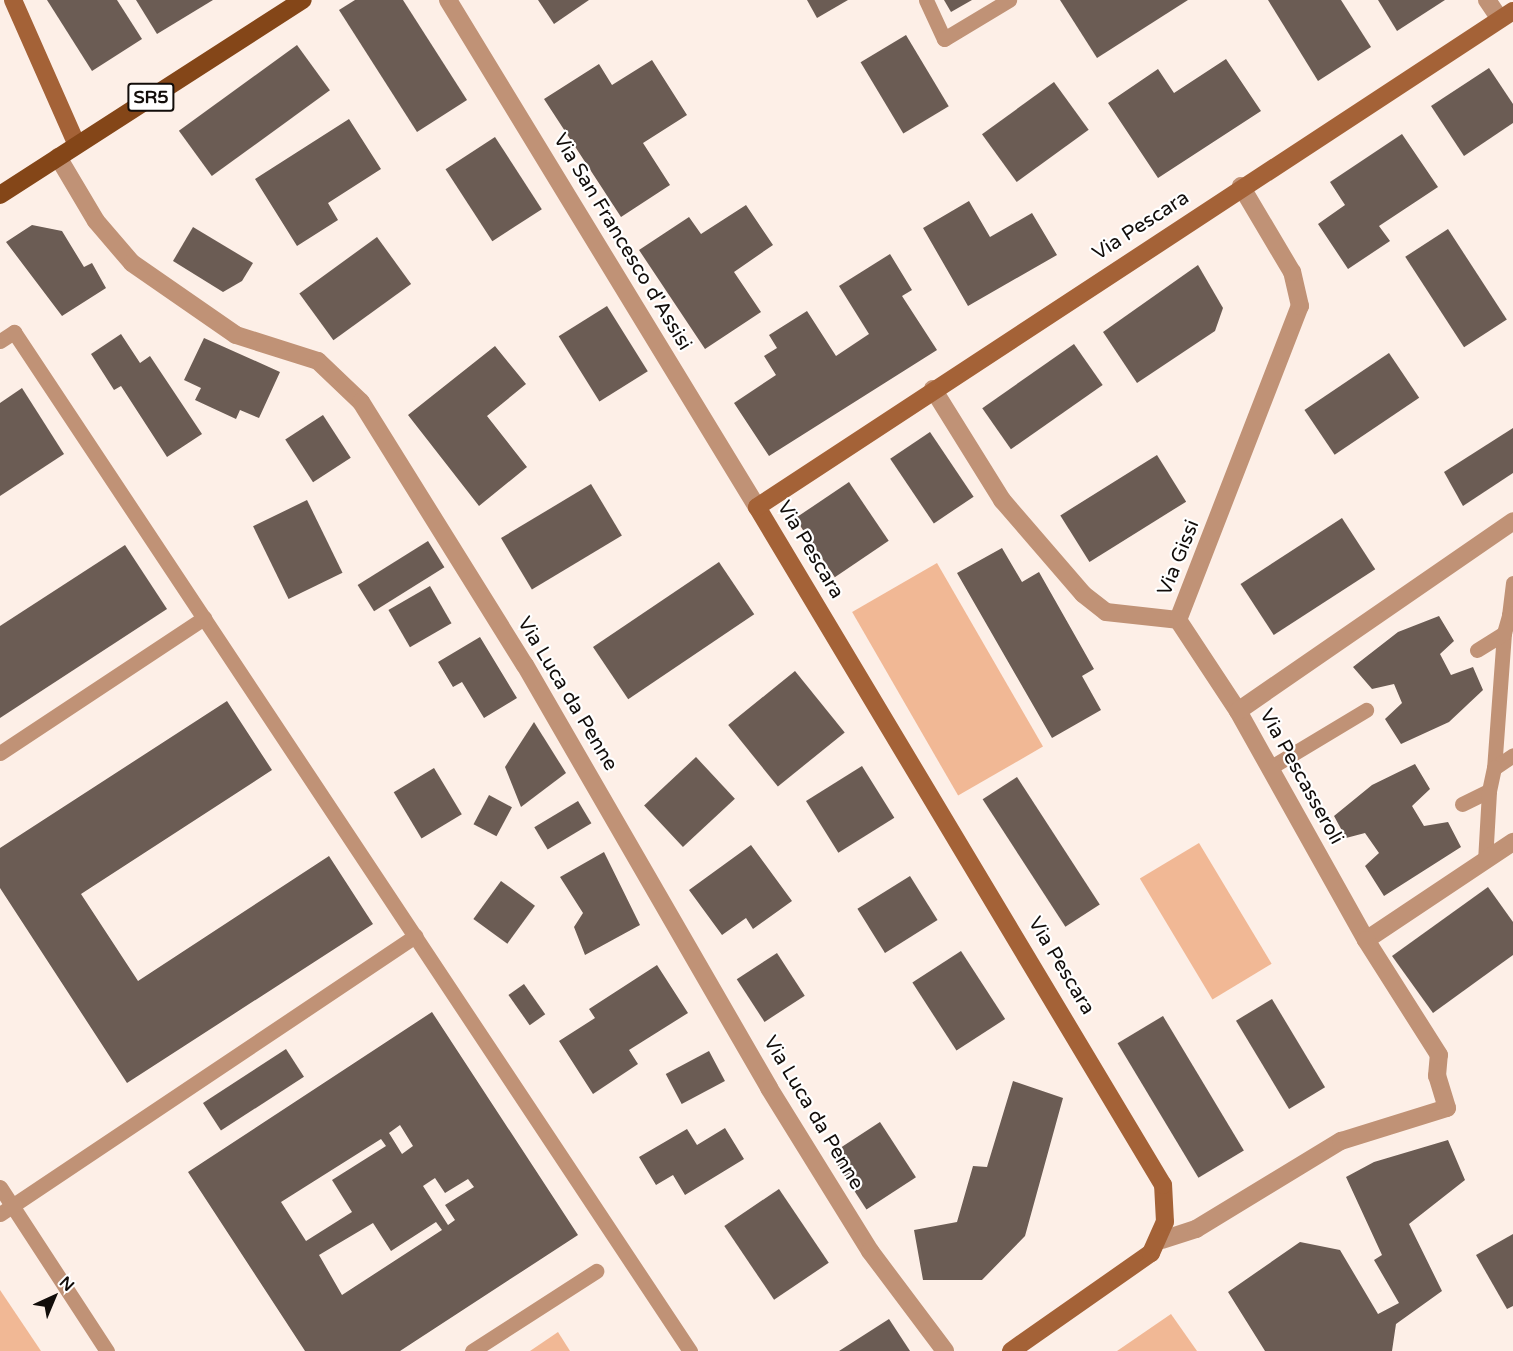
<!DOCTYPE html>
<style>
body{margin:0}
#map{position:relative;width:1513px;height:1351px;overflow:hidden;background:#fdefe7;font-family:"Varela Round",sans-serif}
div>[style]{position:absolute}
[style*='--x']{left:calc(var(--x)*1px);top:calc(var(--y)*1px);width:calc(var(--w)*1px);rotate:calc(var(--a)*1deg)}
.green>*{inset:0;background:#f1b895;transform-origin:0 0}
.building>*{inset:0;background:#6b5c54;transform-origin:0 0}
.lane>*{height:15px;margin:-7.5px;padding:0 7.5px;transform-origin:7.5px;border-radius:7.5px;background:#c09276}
.street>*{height:18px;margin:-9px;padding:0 9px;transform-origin:9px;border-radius:9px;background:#c09276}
.secondary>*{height:18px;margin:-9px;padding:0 9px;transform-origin:9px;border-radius:9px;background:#a46237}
.primary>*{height:18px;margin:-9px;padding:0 9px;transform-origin:9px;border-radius:9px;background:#844618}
span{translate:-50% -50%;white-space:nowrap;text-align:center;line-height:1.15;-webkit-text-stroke:4.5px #fff;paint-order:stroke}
.shield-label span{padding:2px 4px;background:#fff;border:2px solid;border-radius:4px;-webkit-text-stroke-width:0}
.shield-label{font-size:18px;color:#120d0a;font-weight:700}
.street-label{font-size:20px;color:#120d0a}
.north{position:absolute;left:24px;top:1267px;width:60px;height:60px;-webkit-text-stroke:4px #fff;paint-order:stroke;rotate:44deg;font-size:16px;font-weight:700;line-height:24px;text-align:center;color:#120d0a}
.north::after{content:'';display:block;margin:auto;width:21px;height:27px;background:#120d0a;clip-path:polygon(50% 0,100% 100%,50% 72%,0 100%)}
</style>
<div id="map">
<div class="green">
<i style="left:937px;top:563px;width:212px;height:98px;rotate:60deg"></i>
<i style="left:1199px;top:843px;width:141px;height:69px;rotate:59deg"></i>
<i style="clip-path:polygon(0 1290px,41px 1351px,0 1351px)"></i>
<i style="clip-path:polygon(1171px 1314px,1197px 1351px,1117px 1351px)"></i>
<i style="clip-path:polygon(558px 1332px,570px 1351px,530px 1351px)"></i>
</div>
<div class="building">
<i style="clip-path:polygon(47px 0,117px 0,142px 39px,92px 71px)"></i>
<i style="clip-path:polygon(136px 0,213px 0,157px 34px)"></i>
<i style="clip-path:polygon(355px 0,403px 0,467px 100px,417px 132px,339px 10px)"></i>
<i style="clip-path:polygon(538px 0,589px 0,554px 24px)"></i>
<i style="clip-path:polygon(807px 0,848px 0,817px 18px)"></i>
<i style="clip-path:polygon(944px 0,972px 0,951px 12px)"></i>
<i style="clip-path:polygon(1060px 0,1188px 0,1097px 58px)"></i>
<i style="clip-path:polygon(1268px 0,1341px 0,1371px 47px,1318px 81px)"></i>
<i style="clip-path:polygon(1378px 0,1445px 0,1397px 31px)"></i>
<i style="left:906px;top:35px;width:83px;height:53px;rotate:59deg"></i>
<i style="left:297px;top:45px;width:56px;height:146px;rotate:54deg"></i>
<i style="clip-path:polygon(1226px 59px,1261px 111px,1158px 178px,1108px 103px,1158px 69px,1174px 93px)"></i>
<i style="clip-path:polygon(652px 60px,687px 115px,643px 143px,670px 185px,621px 217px,544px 99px,599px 64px,612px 85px)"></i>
<i style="clip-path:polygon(1489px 68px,1513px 104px,1513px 123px,1464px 156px,1431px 106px)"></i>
<i style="left:1054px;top:82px;width:59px;height:89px;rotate:54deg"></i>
<i style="clip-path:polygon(349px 119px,381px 169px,328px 203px,338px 220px,297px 246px,255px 179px)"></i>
<i style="clip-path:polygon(1402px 134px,1438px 187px,1379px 226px,1390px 241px,1348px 269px,1318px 224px,1345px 205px,1330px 182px)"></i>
<i style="left:495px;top:137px;width:86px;height:59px;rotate:57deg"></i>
<i style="clip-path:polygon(969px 201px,990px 237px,1032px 213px,1057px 255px,968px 306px,923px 228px)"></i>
<i style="clip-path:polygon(746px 205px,773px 245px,734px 272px,761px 312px,705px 349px,639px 250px,689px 217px,701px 234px)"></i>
<i style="clip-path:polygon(32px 225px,62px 231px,84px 267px,92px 263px,106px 288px,62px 316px,6px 242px)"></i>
<i style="clip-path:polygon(193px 227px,253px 263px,242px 281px,223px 292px,173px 261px)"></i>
<i style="left:1448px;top:229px;width:108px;height:51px;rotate:57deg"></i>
<i style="left:377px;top:237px;width:58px;height:96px;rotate:54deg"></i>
<i style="clip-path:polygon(890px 254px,912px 290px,902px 296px,937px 350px,769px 456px,734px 403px,776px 375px,764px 356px,777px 348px,769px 335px,807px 311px,836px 356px,869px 334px,839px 286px)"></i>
<i style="clip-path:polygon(1198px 265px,1223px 308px,1215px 331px,1137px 383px,1103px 332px)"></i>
<i style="left:607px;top:306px;width:77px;height:57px;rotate:58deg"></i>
<i style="clip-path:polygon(121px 334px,140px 363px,150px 356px,202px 434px,167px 457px,121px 386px,114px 390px,91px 354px)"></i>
<i style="clip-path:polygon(204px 338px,280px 372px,259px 418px,240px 410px,236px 419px,195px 400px,201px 388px,184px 380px)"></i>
<i style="left:1074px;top:344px;width:50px;height:112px;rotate:55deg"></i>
<i style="clip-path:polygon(495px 346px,526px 384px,487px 416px,527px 467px,479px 506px,408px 415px)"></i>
<i style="left:1389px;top:353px;width:54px;height:102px;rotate:56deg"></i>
<i style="clip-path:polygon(22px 388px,64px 454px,0 496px,0 403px)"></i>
<i style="left:323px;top:415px;width:51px;height:45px;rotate:57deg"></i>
<i style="clip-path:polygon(1513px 428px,1513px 473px,1463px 506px,1444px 472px)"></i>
<i style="left:930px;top:432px;width:78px;height:48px;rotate:56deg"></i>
<i style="left:1157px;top:455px;width:55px;height:114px;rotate:58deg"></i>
<i style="left:849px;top:482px;width:71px;height:65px;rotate:56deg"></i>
<i style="left:591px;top:484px;width:60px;height:105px;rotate:59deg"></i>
<i style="left:307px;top:500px;width:81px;height:60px;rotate:64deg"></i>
<i style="left:1342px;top:518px;width:61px;height:121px;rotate:57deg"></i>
<i style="left:428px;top:541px;width:31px;height:83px;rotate:58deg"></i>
<i style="clip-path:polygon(125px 545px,167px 609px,0 718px,0 626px)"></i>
<i style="clip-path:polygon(1002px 548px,1022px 582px,1039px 572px,1094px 669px,1082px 676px,1101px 710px,1052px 738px,957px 573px)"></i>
<i style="left:719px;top:562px;width:63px;height:152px;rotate:56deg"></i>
<i style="left:430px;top:586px;width:43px;height:48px;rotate:60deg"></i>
<i style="clip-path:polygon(1439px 616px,1454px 641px,1440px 654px,1451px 675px,1473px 667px,1483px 690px,1449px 722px,1401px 744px,1385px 719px,1402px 703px,1394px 684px,1372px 689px,1353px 667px,1398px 632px)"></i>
<i style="clip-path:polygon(480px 637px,517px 698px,484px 718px,462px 682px,453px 687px,438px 662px)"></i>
<i style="left:795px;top:671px;width:79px;height:86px;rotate:51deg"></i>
<i style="clip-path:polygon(227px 701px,272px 770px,81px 894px,138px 981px,329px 856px,373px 924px,127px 1083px,0 888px,0 848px)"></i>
<i style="clip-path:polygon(534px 722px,566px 773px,521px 807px,505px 767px)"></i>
<i style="left:696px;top:757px;width:57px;height:71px;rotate:47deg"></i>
<i style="clip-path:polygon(1415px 764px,1430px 789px,1412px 806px,1424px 826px,1448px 822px,1461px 847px,1384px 896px,1365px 866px,1379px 853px,1365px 833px,1346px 838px,1334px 816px,1372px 785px)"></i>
<i style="left:862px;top:766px;width:61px;height:66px;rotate:58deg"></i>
<i style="left:434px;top:768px;width:54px;height:47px;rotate:59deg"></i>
<i style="left:1017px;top:777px;width:152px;height:41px;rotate:57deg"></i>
<i style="left:489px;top:795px;width:26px;height:33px;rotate:28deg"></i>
<i style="left:578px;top:801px;width:26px;height:51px;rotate:59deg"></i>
<i style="clip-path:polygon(751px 845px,792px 901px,753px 929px,746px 918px,722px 935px,689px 890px)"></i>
<i style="clip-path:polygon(604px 852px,640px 925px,585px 955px,574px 927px,583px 913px,560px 877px)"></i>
<i style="left:910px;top:876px;width:52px;height:62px;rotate:58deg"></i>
<i style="left:501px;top:881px;width:42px;height:47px;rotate:36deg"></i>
<i style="clip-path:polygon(1488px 887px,1513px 922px,1513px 955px,1433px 1013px,1392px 956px)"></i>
<i style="left:961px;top:951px;width:81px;height:58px;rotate:57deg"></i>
<i style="left:777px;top:953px;width:51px;height:48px;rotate:57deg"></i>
<i style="clip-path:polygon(657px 965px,688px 1013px,629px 1050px,638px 1064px,593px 1094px,559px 1041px,595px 1018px,589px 1009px)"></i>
<i style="left:524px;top:984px;width:37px;height:19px;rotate:55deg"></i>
<i style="left:1272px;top:999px;width:103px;height:42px;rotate:59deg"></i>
<i style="clip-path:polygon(evenodd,432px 1012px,578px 1235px,400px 1351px,305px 1351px,188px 1172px,432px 1012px,400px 1125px,413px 1146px,402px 1154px,389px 1133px,400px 1125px,432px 1012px,381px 1139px,386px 1146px,332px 1180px,352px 1212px,306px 1241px,281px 1202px,381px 1139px,432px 1012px,435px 1178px,445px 1193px,468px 1179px,474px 1187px,445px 1205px,455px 1220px,448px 1225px,423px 1186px,435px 1178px,432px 1012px,436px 1222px,442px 1230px,342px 1295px,319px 1255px,373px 1223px,391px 1251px,436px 1222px)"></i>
<i style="left:1163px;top:1016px;width:157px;height:53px;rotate:59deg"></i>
<i style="left:286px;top:1049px;width:33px;height:99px;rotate:57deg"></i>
<i style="left:709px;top:1051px;width:34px;height:49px;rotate:62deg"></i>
<i style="clip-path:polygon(1013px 1081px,1063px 1098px,1025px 1236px,982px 1280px,923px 1280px,914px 1230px,957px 1222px,973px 1166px,987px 1167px)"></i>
<i style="left:880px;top:1122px;width:66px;height:59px;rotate:57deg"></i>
<i style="clip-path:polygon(725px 1128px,744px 1159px,685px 1195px,673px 1175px,656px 1185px,639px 1157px,687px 1129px,697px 1145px)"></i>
<i style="clip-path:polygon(1448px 1140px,1465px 1180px,1409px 1224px,1442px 1291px,1396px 1324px,1392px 1351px,1265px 1351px,1228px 1292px,1300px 1242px,1340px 1250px,1378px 1314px,1399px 1303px,1374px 1260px,1382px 1255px,1346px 1177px,1374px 1162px)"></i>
<i style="left:779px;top:1189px;width:89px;height:66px;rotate:56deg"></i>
<i style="clip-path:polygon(1513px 1234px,1513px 1306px,1507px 1309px,1476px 1255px)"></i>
<i style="clip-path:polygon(889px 1319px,910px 1351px,839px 1351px)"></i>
</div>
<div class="lane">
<i style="--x:926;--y:0;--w:43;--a:65.2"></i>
<i style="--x:944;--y:39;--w:76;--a:-31"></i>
<i style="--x:0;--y:341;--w:17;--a:-33"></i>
<i style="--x:14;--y:332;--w:1223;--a:56.44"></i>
<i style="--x:1513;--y:583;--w:32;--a:97"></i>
<i style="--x:1509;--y:615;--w:4;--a:-27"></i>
<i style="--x:1504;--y:633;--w:135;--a:94.2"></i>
<i style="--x:1494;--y:768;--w:23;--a:-34"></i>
<i style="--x:1477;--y:650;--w:32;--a:-32"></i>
<i style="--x:1504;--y:633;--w:19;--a:-74"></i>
<i style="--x:0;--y:753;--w:245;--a:-33.5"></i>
<i style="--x:1271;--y:767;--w:111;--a:-31"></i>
<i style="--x:1462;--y:804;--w:30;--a:-26"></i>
<i style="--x:1489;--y:791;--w:24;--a:-78"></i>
<i style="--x:1485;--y:861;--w:70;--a:-86.7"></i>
<i style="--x:0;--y:1187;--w:196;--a:56.9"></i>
<i style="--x:0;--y:1214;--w:500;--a:-33.8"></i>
<i style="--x:472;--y:1351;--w:148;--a:-32.8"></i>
</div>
<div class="street">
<i style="--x:448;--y:0;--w:594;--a:58.64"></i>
<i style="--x:1487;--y:0;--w:23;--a:56"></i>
<i style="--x:58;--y:157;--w:74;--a:59.3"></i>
<i style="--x:96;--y:221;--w:55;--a:49.4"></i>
<i style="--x:132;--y:263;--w:126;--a:34.7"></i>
<i style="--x:236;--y:335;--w:86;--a:17.6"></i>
<i style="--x:318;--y:361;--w:59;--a:43.6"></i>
<i style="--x:361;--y:402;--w:310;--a:58.1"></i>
<i style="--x:525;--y:665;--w:488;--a:60"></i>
<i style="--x:769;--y:1088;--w:192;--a:58.2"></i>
<i style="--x:870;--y:1251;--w:125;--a:53.1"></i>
<i style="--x:933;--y:389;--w:131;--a:58.1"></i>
<i style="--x:1002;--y:500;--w:124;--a:49.2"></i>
<i style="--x:1083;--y:594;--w:29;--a:38"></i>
<i style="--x:1106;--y:612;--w:72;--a:6.3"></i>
<i style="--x:1178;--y:620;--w:109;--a:56.6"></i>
<i style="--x:1238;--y:711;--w:262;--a:60.8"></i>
<i style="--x:1366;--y:940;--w:177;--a:-33.7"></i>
<i style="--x:1178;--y:620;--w:337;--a:-68.8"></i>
<i style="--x:1300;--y:306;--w:35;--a:-103"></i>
<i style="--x:1292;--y:272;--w:100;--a:-120.7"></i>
<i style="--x:1238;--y:711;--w:334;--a:-34.6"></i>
<i style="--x:1162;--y:1240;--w:36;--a:-18"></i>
<i style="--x:1196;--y:1229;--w:170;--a:-31.3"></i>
<i style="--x:1341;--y:1141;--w:111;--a:-17.3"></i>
<i style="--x:1447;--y:1108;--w:34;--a:-107"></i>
<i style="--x:1437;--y:1076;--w:21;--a:-85"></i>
<i style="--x:1439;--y:1055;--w:136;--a:-122.4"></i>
</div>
<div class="secondary">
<i style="--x:13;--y:0;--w:158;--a:66.2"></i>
<i style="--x:1011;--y:1351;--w:171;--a:-35"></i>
<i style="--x:1151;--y:1253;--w:34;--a:-66"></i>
<i style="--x:1165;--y:1222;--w:37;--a:-93"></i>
<i style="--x:1163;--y:1185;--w:790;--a:-120.91"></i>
<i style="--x:757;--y:507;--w:904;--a:-33.27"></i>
</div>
<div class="primary">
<i style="--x:0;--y:195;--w:360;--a:-32.8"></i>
</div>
<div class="shield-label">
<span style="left:151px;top:97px">SR5</span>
</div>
<div class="street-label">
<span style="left:1141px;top:226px;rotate:-33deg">Via Pescara</span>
<span style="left:622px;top:242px;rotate:59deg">Via San Francesco d'Assisi</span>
<span style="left:810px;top:550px;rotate:59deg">Via Pescara</span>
<span style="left:1179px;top:558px;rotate:-68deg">Via Gissi</span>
<span style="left:567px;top:694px;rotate:59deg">Via Luca da Penne</span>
<span style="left:1301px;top:777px;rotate:61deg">Via Pescasseroli</span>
<span style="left:1061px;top:966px;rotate:59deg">Via Pescara</span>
<span style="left:813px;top:1113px;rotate:59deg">Via Luca da Penne</span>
</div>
<div class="north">N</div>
</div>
